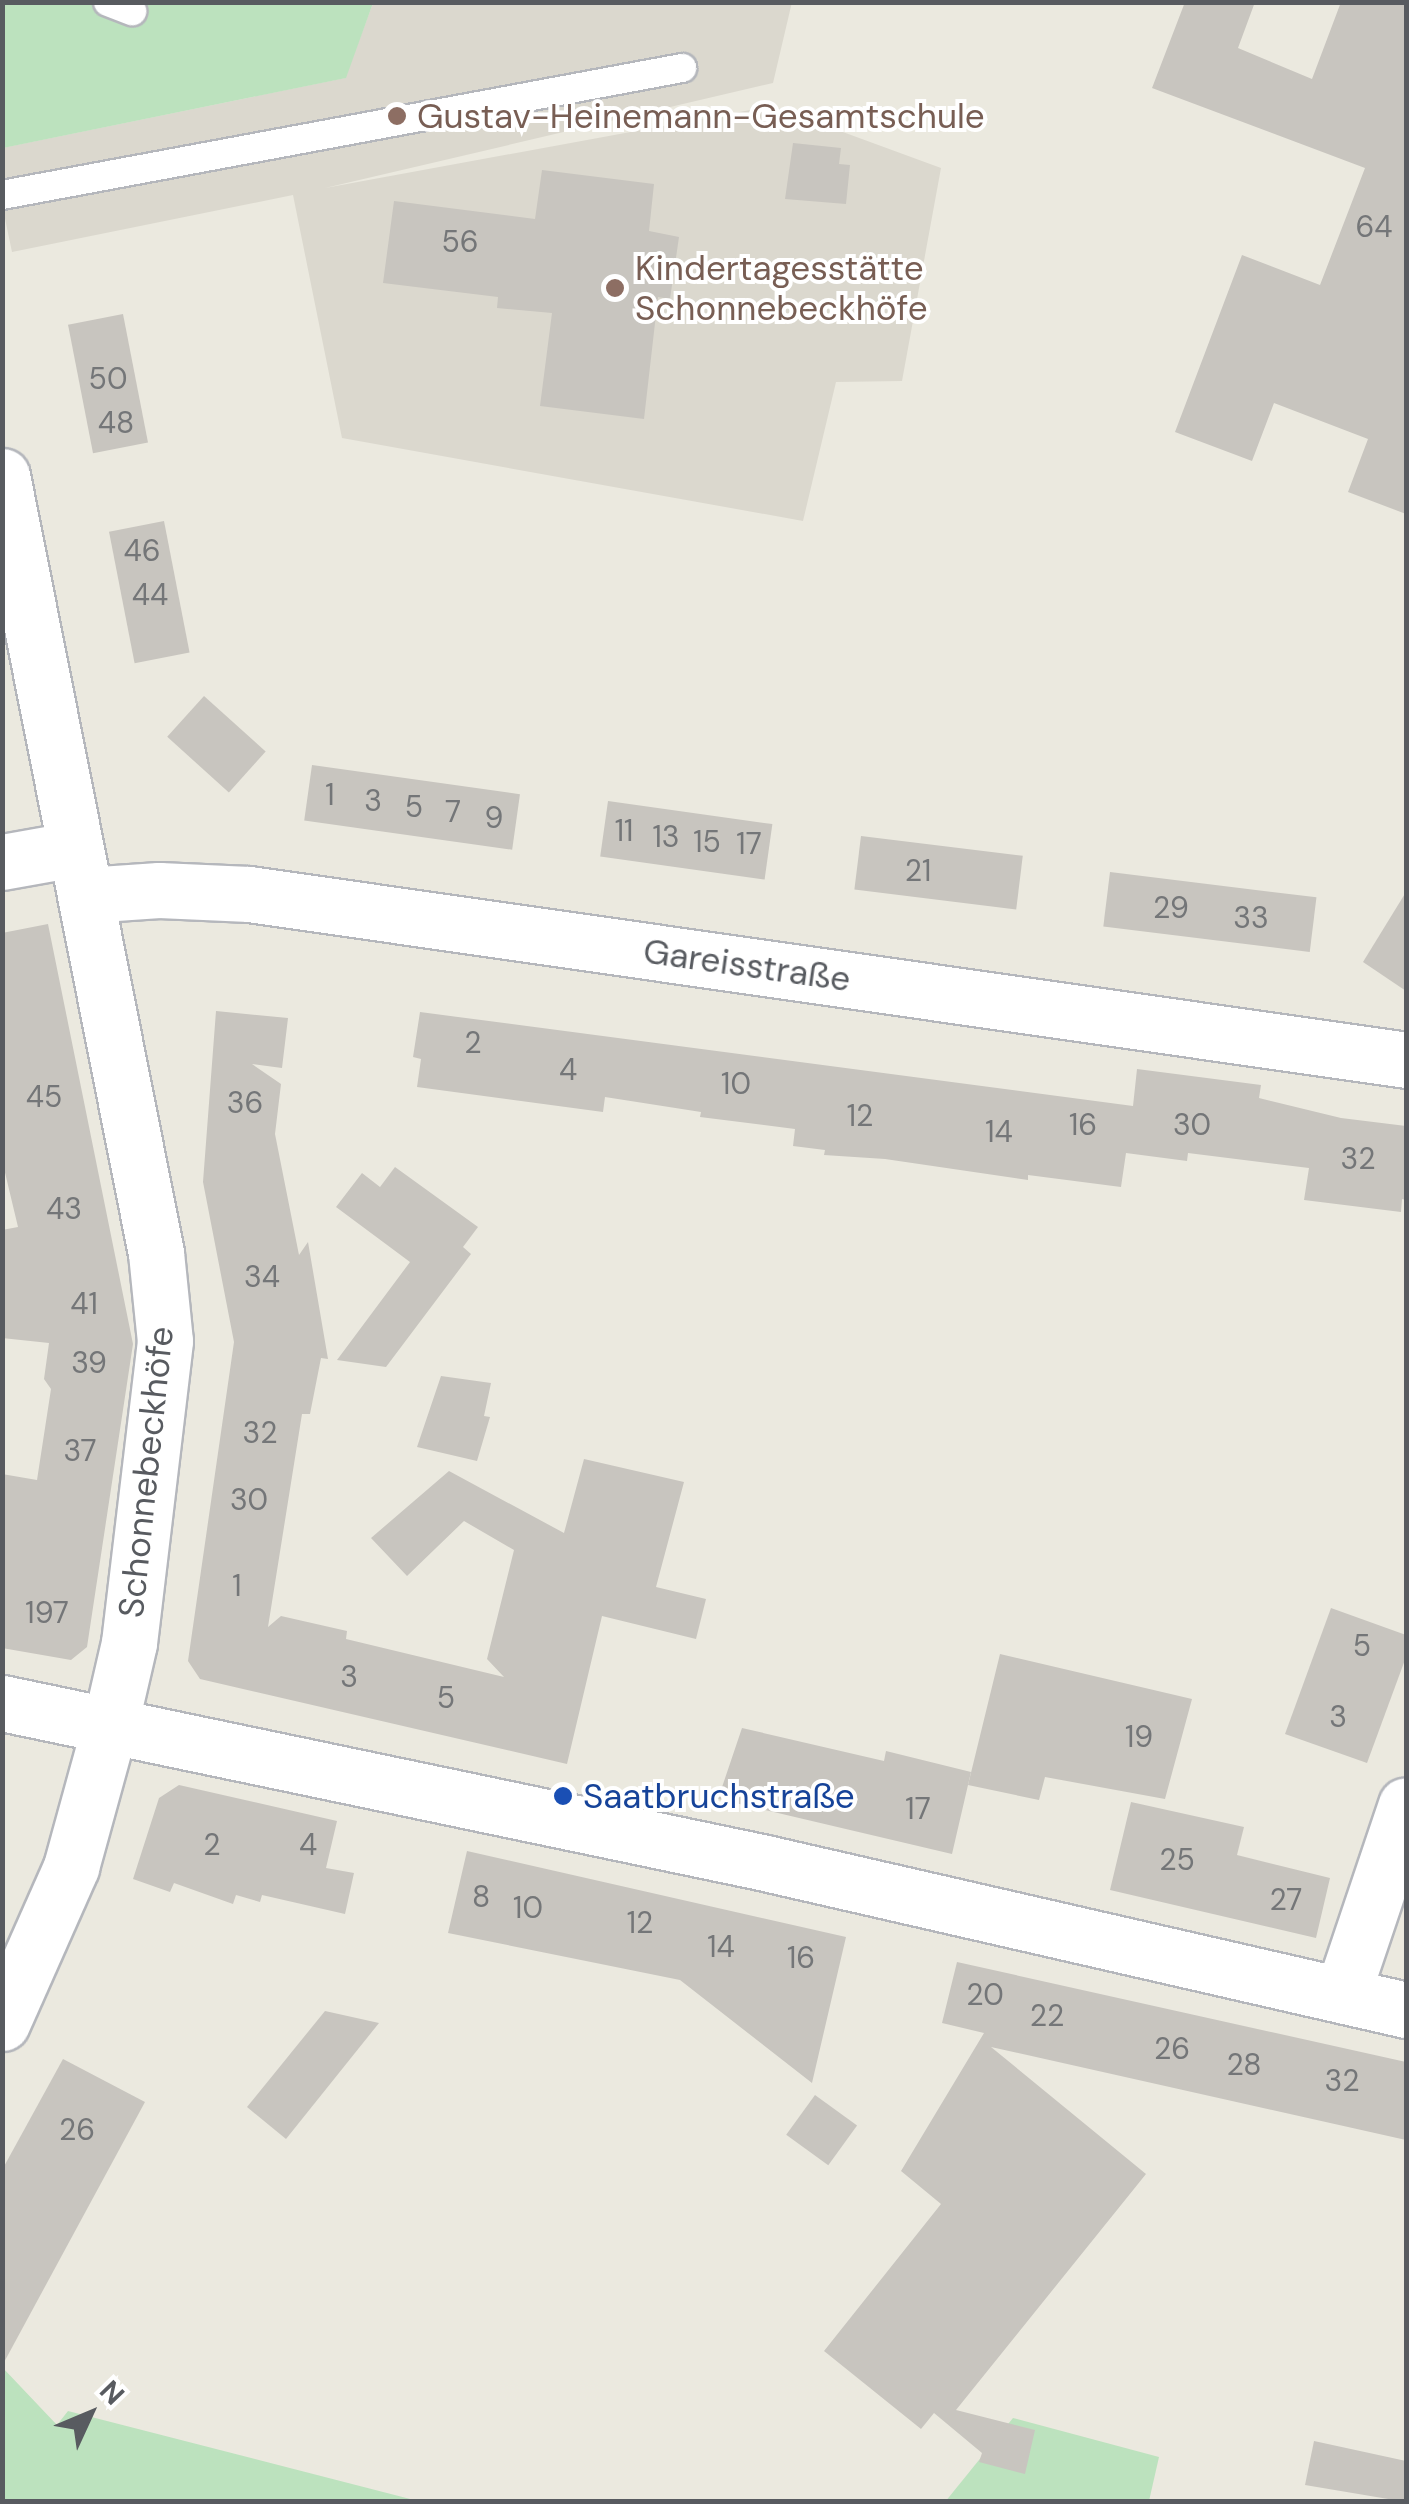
<!DOCTYPE html>
<meta charset="utf-8">
<style>
body{margin:0}
#map{position:relative;width:1409px;height:2504px;overflow:hidden;background:#ebe9df;font-family:"DM Sans",sans-serif}
div>[style]{position:absolute}
[style*='--x']{left:calc(var(--x)*1px);top:calc(var(--y)*1px);width:calc(var(--w)*1px);rotate:calc(var(--a)*1deg)}
.education>*{inset:0;background:#dbd8ce}
.green>*{inset:0;background:#bce2be}
.building>*{inset:0;background:#c8c5bf;transform-origin:0 0}
.roads{filter:drop-shadow(2px 0 #b5b7bc) drop-shadow(-2px 0 #b5b7bc) drop-shadow(0 2px #b5b7bc) drop-shadow(0 -2px #b5b7bc)}
.service>*{height:28px;margin:-14px;padding:0 14px;transform-origin:14px;border-radius:14px;background:#fff}
.minor>*{height:55px;margin:-27.5px;padding:0 27.5px;transform-origin:27.5px;border-radius:27.5px;background:#fff}
.tertiary>*{height:55px;margin:-27.5px;padding:0 27.5px;transform-origin:27.5px;border-radius:27.5px;background:#fff}
.secondary>*{height:55px;margin:-27.5px;padding:0 27.5px;transform-origin:27.5px;border-radius:27.5px;background:#fff}
.dots>*{width:28px;height:28px;translate:-50% -50%;box-sizing:border-box;border:5px solid #fff;border-radius:50%}
span{translate:-50% -50%;white-space:nowrap;text-align:center;line-height:1.15;-webkit-text-stroke:8px #fff;paint-order:stroke}
.number-label{font-size:30px;color:#747678}
.number-label span{-webkit-text-stroke-width:0}
.education-label{font-size:35px;color:#785e54}
.left{translate:0 -50%;text-align:left}
.street-label{font-size:35px;color:#585b60}
.transit-label{font-size:35px;color:#164399}
.frame{position:absolute;inset:0;border:5px solid #585b60;pointer-events:none}
.north{position:absolute;left:40px;top:2364px;width:100px;height:100px;-webkit-text-stroke:8px #fff;paint-order:stroke;rotate:46deg;font-size:28px;font-weight:700;line-height:40px;text-align:center;color:#585b60}
.north::after{content:'';display:block;margin:auto;width:35px;height:45px;background:#585b60;clip-path:polygon(50% 0,100% 100%,50% 72%,0 100%)}
</style>
<div id="map">
<div class="education">
<i style="clip-path:polygon(792px 2px,773px 83px,325px 188px,772px 106px,941px 168px,902px 381px,836px 382px,803px 521px,342px 438px,293px 195px,12px 252px,3px 209px,2px 148px,345px 78px,373px 3px)"></i>
</div>
<div class="green">
<i style="clip-path:polygon(3px 3px,373px 3px,346px 78px,3px 148px)"></i>
<i style="clip-path:polygon(2px 2367px,57px 2425px,68px 2411px,418px 2501px,3px 2501px)"></i>
<i style="clip-path:polygon(1013px 2418px,1159px 2457px,1149px 2501px,945px 2502px)"></i>
</div>
<div class="building">
<i style="clip-path:polygon(1185px 2px,1255px 2px,1238px 48px,1312px 79px,1341px 2px,1406px 2px,1406px 514px,1348px 492px,1368px 439px,1274px 403px,1252px 461px,1175px 432px,1242px 255px,1320px 285px,1365px 168px,1152px 88px)"></i>
<i style="clip-path:polygon(793px 143px,841px 148px,839px 164px,850px 165px,846px 204px,785px 199px)"></i>
<i style="clip-path:polygon(542px 170px,654px 184px,649px 231px,679px 237px,670px 299px,658px 297px,644px 419px,540px 406px,552px 313px,497px 308px,498px 297px,383px 283px,394px 201px,535px 219px)"></i>
<i style="left:123px;top:314px;width:131px;height:56px;rotate:79deg"></i>
<i style="left:164px;top:521px;width:134px;height:56px;rotate:79deg"></i>
<i style="left:204px;top:696px;width:83px;height:55px;rotate:42deg"></i>
<i style="left:312px;top:765px;width:210px;height:56px;rotate:8deg"></i>
<i style="left:608px;top:801px;width:166px;height:56px;rotate:8deg"></i>
<i style="left:861px;top:836px;width:163px;height:54px;rotate:7deg"></i>
<i style="left:1110px;top:872px;width:208px;height:55px;rotate:7deg"></i>
<i style="clip-path:polygon(1406px 892px,1406px 991px,1363px 962px)"></i>
<i style="clip-path:polygon(48px 924px,133px 1344px,87px 1647px,71px 1660px,2px 1648px,2px 1474px,37px 1480px,51px 1389px,44px 1379px,49px 1343px,2px 1338px,2px 1230px,18px 1227px,2px 1160px,2px 933px)"></i>
<i style="clip-path:polygon(216px 1011px,288px 1018px,282px 1068px,252px 1064px,281px 1084px,275px 1134px,299px 1255px,308px 1242px,328px 1359px,321px 1358px,310px 1414px,302px 1414px,268px 1627px,281px 1616px,347px 1631px,346px 1639px,504px 1677px,487px 1659px,514px 1550px,464px 1521px,407px 1576px,371px 1538px,449px 1471px,564px 1533px,584px 1459px,684px 1482px,656px 1587px,706px 1599px,696px 1639px,602px 1616px,567px 1764px,200px 1679px,188px 1661px,234px 1342px,203px 1182px)"></i>
<i style="clip-path:polygon(420px 1012px,1133px 1106px,1137px 1069px,1261px 1085px,1259px 1098px,1341px 1118px,1406px 1126px,1406px 1200px,1402px 1199px,1401px 1212px,1304px 1200px,1309px 1168px,1188px 1153px,1187px 1161px,1126px 1153px,1121px 1187px,1028px 1175px,1028px 1180px,885px 1159px,824px 1155px,825px 1150px,793px 1146px,795px 1129px,700px 1117px,701px 1112px,605px 1097px,603px 1112px,417px 1087px,421px 1059px,413px 1057px)"></i>
<i style="clip-path:polygon(395px 1167px,478px 1227px,463px 1247px,471px 1254px,386px 1367px,337px 1360px,410px 1262px,336px 1207px,362px 1173px,380px 1187px)"></i>
<i style="clip-path:polygon(441px 1376px,491px 1383px,484px 1416px,490px 1417px,477px 1461px,417px 1447px)"></i>
<i style="clip-path:polygon(1331px 1608px,1406px 1635px,1406px 1657px,1367px 1763px,1285px 1734px)"></i>
<i style="clip-path:polygon(1000px 1654px,1192px 1699px,1165px 1799px,1045px 1777px,1039px 1800px,968px 1785px)"></i>
<i style="clip-path:polygon(742px 1728px,884px 1761px,886px 1751px,971px 1772px,952px 1854px,718px 1799px)"></i>
<i style="clip-path:polygon(179px 1785px,337px 1821px,326px 1868px,354px 1873px,345px 1914px,262px 1895px,260px 1902px,236px 1895px,233px 1904px,174px 1883px,170px 1892px,133px 1879px,159px 1798px)"></i>
<i style="clip-path:polygon(1131px 1802px,1244px 1827px,1237px 1855px,1330px 1878px,1316px 1938px,1110px 1890px)"></i>
<i style="clip-path:polygon(467px 1851px,846px 1937px,812px 2083px,680px 1980px,448px 1933px)"></i>
<i style="clip-path:polygon(957px 1962px,1406px 2062px,1406px 2140px,991px 2047px,1146px 2174px,956px 2410px,1035px 2430px,1025px 2474px,979px 2462px,982px 2453px,934px 2413px,921px 2429px,824px 2351px,941px 2204px,901px 2171px,984px 2033px,942px 2023px)"></i>
<i style="clip-path:polygon(325px 2011px,379px 2023px,286px 2139px,247px 2107px)"></i>
<i style="clip-path:polygon(63px 2059px,145px 2102px,2px 2366px,2px 2170px)"></i>
<i style="left:815px;top:2095px;width:52px;height:49px;rotate:36deg"></i>
<i style="clip-path:polygon(1314px 2441px,1406px 2461px,1406px 2502px,1305px 2485px)"></i>
</div>
<div class="roads">
<div class="service">
<i style="--x:108;--y:2;--w:26;--a:21"></i>
<i style="--x:2;--y:195;--w:692;--a:-10.58"></i>
</div>
<div class="minor">
<i style="--x:2;--y:862;--w:74;--a:-10.1"></i>
<i style="--x:86;--y:895;--w:73;--a:-3.9"></i>
<i style="--x:159;--y:890;--w:90;--a:2.5"></i>
<i style="--x:249;--y:894;--w:1169;--a:8.16"></i>
<i style="--x:1342;--y:1995;--w:200;--a:-71.4"></i>
<i style="--x:2;--y:2023;--w:171;--a:-66.1"></i>
<i style="--x:71;--y:1867;--w:147;--a:-74.6"></i>
</div>
<div class="tertiary">
<i style="--x:2;--y:476;--w:792;--a:78.79"></i>
<i style="--x:156;--y:1253;--w:88;--a:84.2"></i>
<i style="--x:165;--y:1341;--w:304;--a:96.8"></i>
<i style="--x:129;--y:1643;--w:84;--a:103"></i>
</div>
<div class="secondary">
<i style="--x:2;--y:1703;--w:775;--a:11.83"></i>
<i style="--x:761;--y:1862;--w:662;--a:12.92"></i>
</div>
</div>
<div class="dots">
<i style="left:397px;top:116px;background:#8d6e63"></i>
<i style="left:615px;top:288px;background:#8d6e63"></i>
<i style="left:563px;top:1796px;background:#1a4fb4"></i>
</div>
<div class="number-label">
<span style="left:1374px;top:227px">64</span>
<span style="left:460px;top:242px">56</span>
<span style="left:108px;top:379px">50</span>
<span style="left:116px;top:423px">48</span>
<span style="left:142px;top:551px">46</span>
<span style="left:150px;top:595px">44</span>
<span style="left:330px;top:795px">1</span>
<span style="left:373px;top:801px">3</span>
<span style="left:414px;top:807px">5</span>
<span style="left:453px;top:812px">7</span>
<span style="left:494px;top:818px">9</span>
<span style="left:624px;top:831px">11</span>
<span style="left:666px;top:837px">13</span>
<span style="left:707px;top:842px">15</span>
<span style="left:749px;top:844px">17</span>
<span style="left:918px;top:871px">21</span>
<span style="left:1171px;top:908px">29</span>
<span style="left:1251px;top:918px">33</span>
<span style="left:473px;top:1043px">2</span>
<span style="left:568px;top:1070px">4</span>
<span style="left:736px;top:1084px">10</span>
<span style="left:44px;top:1097px">45</span>
<span style="left:245px;top:1103px">36</span>
<span style="left:860px;top:1116px">12</span>
<span style="left:1083px;top:1125px">16</span>
<span style="left:1192px;top:1125px">30</span>
<span style="left:999px;top:1132px">14</span>
<span style="left:1358px;top:1159px">32</span>
<span style="left:64px;top:1209px">43</span>
<span style="left:262px;top:1277px">34</span>
<span style="left:84px;top:1304px">41</span>
<span style="left:89px;top:1363px">39</span>
<span style="left:260px;top:1433px">32</span>
<span style="left:80px;top:1451px">37</span>
<span style="left:249px;top:1500px">30</span>
<span style="left:237px;top:1586px">1</span>
<span style="left:47px;top:1613px">197</span>
<span style="left:1362px;top:1646px">5</span>
<span style="left:349px;top:1677px">3</span>
<span style="left:446px;top:1698px">5</span>
<span style="left:1338px;top:1717px">3</span>
<span style="left:1139px;top:1737px">19</span>
<span style="left:918px;top:1809px">17</span>
<span style="left:212px;top:1845px">2</span>
<span style="left:308px;top:1845px">4</span>
<span style="left:1177px;top:1860px">25</span>
<span style="left:481px;top:1897px">8</span>
<span style="left:1286px;top:1900px">27</span>
<span style="left:528px;top:1908px">10</span>
<span style="left:640px;top:1923px">12</span>
<span style="left:721px;top:1947px">14</span>
<span style="left:801px;top:1958px">16</span>
<span style="left:985px;top:1995px">20</span>
<span style="left:1047px;top:2016px">22</span>
<span style="left:1172px;top:2049px">26</span>
<span style="left:1244px;top:2065px">28</span>
<span style="left:1342px;top:2081px">32</span>
<span style="left:77px;top:2130px">26</span>
</div>
<div class="education-label">
<span class="left" style="left:417px;top:116px">Gustav-Heinemann-Gesamtschule</span>
<span class="left" style="left:635px;top:288px">Kindertagesstätte<br>Schonnebeckhöfe</span>
</div>
<div class="street-label">
<span style="left:747px;top:965px;rotate:8deg">Gareisstraße</span>
<span style="left:146px;top:1472px;rotate:-84deg">Schonnebeckhöfe</span>
</div>
<div class="transit-label">
<span class="left" style="left:583px;top:1796px">Saatbruchstraße</span>
</div>
<div class="frame"></div>
<div class="north">N</div>
</div>
